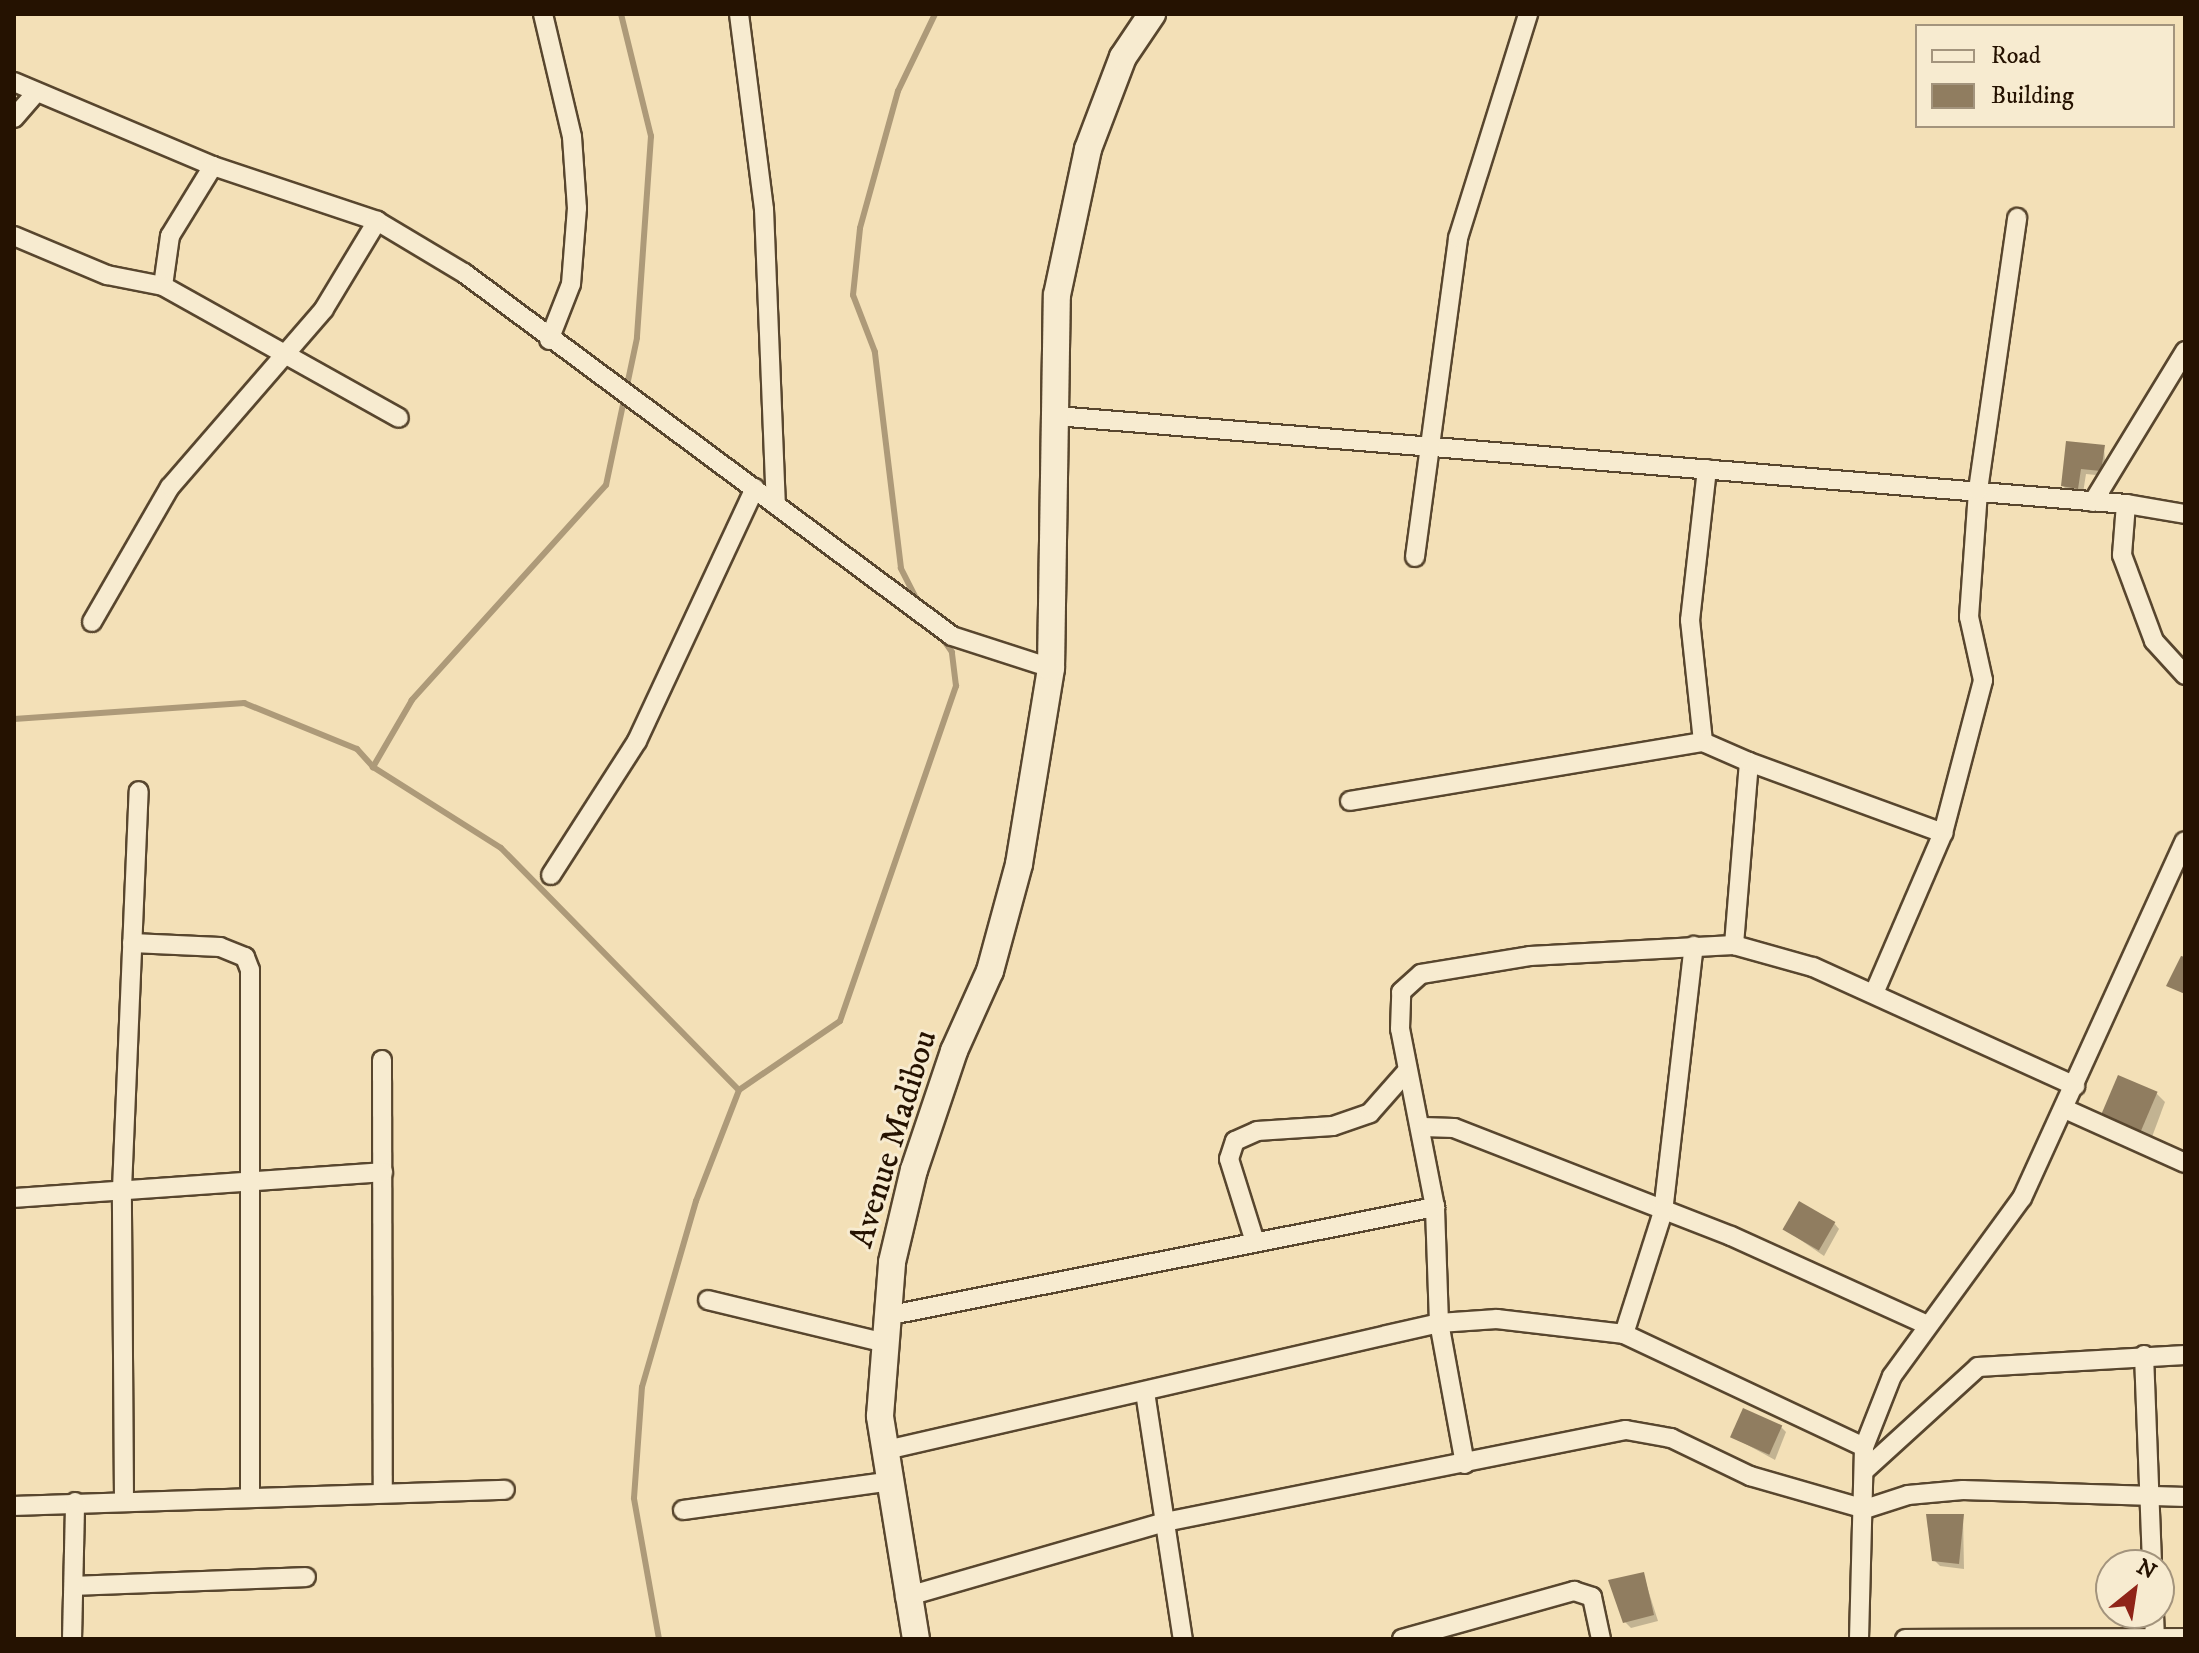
<!DOCTYPE html>
<style>
body{margin:0}
#map{position:relative;width:2199px;height:1653px;overflow:hidden;background:#f3e0b7;font-family:"IM FELL DW Pica",serif}
div>[style]{position:absolute}
[style*='--x']{left:calc(var(--x)*1px);top:calc(var(--y)*1px);width:calc(var(--w)*1px);rotate:calc(var(--a)*1deg)}
.shadow>*{inset:0;background:#0003}
.stream>*{height:6px;margin:-3px;padding:0 3px;transform-origin:3px;border-radius:3px;background:#ad9a79}
.building>*{inset:0;background:#907d60;transform-origin:0 0}
.roads{filter:drop-shadow(2px 0 #58462e) drop-shadow(-2px 0 #58462e) drop-shadow(0 2px #58462e) drop-shadow(0 -2px #58462e)}
.street>*{height:18px;margin:-9px;padding:0 9px;transform-origin:9px;border-radius:9px;background:#f7ebd0}
.secondary>*{height:26px;margin:-13px;padding:0 13px;transform-origin:13px;border-radius:13px;background:#f7ebd0}
span{translate:-50% -50%;white-space:nowrap;text-align:center;line-height:1.15;-webkit-text-stroke:6px #f7ebd0;paint-order:stroke}
.street-label{font-size:34px;color:#251201}
.frame{position:absolute;inset:0;border:16px solid #251201;pointer-events:none}
.legend{position:absolute;left:1915px;top:24px;width:260px;height:104px;box-sizing:border-box;background:#f7ebd0;border:2px solid #a3947d;margin:0;padding:10px 14px;list-style:none;font-size:24px;color:#251201}
.legend li{display:flex;align-items:center;gap:16px;height:40px}
.legend b{width:40px;border:2px solid #a3947d}
.north{position:absolute;left:2095px;top:1549px;width:80px;height:80px;box-sizing:border-box;background:#f7ebd0;border:2px solid #a3947d;border-radius:50%;rotate:30deg;font-size:22px;font-weight:700;line-height:32px;text-align:center;color:#251201}
.north::after{content:'';display:block;margin:auto;width:28px;height:36px;background:#8f2418;clip-path:polygon(50% 0,100% 100%,50% 72%,0 100%)}
</style>
<div id="map">
<div class="shadow">
<i style="clip-path:polygon(2104px 447px,2106px 476px,2086px 474px,2083px 493px,2068px 491px,2063px 486px)"></i>
<i style="clip-path:polygon(2156px 1093px,2165px 1102px,2149px 1145px,2106px 1127px)"></i>
<i style="clip-path:polygon(1834px 1223px,1839px 1229px,1824px 1256px,1786px 1230px)"></i>
<i style="clip-path:polygon(1780px 1426px,1786px 1432px,1775px 1460px,1733px 1437px)"></i>
<i style="clip-path:polygon(1963px 1516px,1964px 1569px,1940px 1566px,1934px 1560px)"></i>
<i style="clip-path:polygon(1643px 1574px,1658px 1621px,1631px 1628px,1625px 1622px)"></i>
</div>
<div class="stream">
<i style="--x:621;--y:14;--w:126;--a:76.2"></i>
<i style="--x:651;--y:136;--w:202;--a:94"></i>
<i style="--x:637;--y:338;--w:150;--a:101.9"></i>
<i style="--x:606;--y:485;--w:290;--a:132.1"></i>
<i style="--x:412;--y:700;--w:78;--a:120.2"></i>
<i style="--x:373;--y:767;--w:151;--a:32.3"></i>
<i style="--x:501;--y:848;--w:339;--a:45.5"></i>
<i style="--x:918;--y:602;--w:38;--a:-117"></i>
<i style="--x:901;--y:568;--w:218;--a:-96.9"></i>
<i style="--x:875;--y:352;--w:61;--a:-111.1"></i>
<i style="--x:853;--y:295;--w:67;--a:-84"></i>
<i style="--x:860;--y:228;--w:142;--a:-74.5"></i>
<i style="--x:898;--y:91;--w:85;--a:-64.3"></i>
<i style="--x:14;--y:719;--w:231;--a:-4"></i>
<i style="--x:244;--y:703;--w:122;--a:22.2"></i>
<i style="--x:357;--y:749;--w:24;--a:48"></i>
<i style="--x:659;--y:1639;--w:143;--a:-100.1"></i>
<i style="--x:634;--y:1498;--w:111;--a:-85.9"></i>
<i style="--x:642;--y:1387;--w:194;--a:-73.8"></i>
<i style="--x:696;--y:1201;--w:119;--a:-68.8"></i>
<i style="--x:739;--y:1090;--w:122;--a:-34.3"></i>
<i style="--x:840;--y:1021;--w:355;--a:-70.9"></i>
<i style="--x:956;--y:686;--w:34;--a:-97"></i>
<i style="--x:952;--y:652;--w:21;--a:-125"></i>
</div>
<div class="building">
<i style="clip-path:polygon(2066px 441px,2105px 445px,2101px 471px,2081px 469px,2078px 489px,2061px 486px)"></i>
<i style="clip-path:polygon(2181px 956px,2185px 957px,2185px 994px,2166px 986px)"></i>
<i style="left:2118px;top:1075px;width:43px;height:50px;rotate:23deg"></i>
<i style="left:1799px;top:1201px;width:42px;height:33px;rotate:30deg"></i>
<i style="left:1743px;top:1408px;width:43px;height:32px;rotate:24deg"></i>
<i style="clip-path:polygon(1926px 1514px,1964px 1514px,1959px 1564px,1932px 1561px)"></i>
<i style="clip-path:polygon(1644px 1572px,1654px 1615px,1623px 1623px,1608px 1580px)"></i>
</div>
<div class="roads">
<div class="street">
<i style="--x:543;--y:14;--w:126;--a:76.7"></i>
<i style="--x:572;--y:137;--w:71;--a:86"></i>
<i style="--x:577;--y:208;--w:76;--a:94.5"></i>
<i style="--x:571;--y:284;--w:60;--a:111.4"></i>
<i style="--x:739;--y:14;--w:197;--a:82.7"></i>
<i style="--x:764;--y:209;--w:296;--a:87.7"></i>
<i style="--x:14;--y:82;--w:216;--a:22.9"></i>
<i style="--x:213;--y:166;--w:173;--a:18.5"></i>
<i style="--x:377;--y:221;--w:101;--a:30.9"></i>
<i style="--x:464;--y:273;--w:608;--a:36.64"></i>
<i style="--x:952;--y:636;--w:104;--a:17.9"></i>
<i style="--x:14;--y:118;--w:33;--a:-49"></i>
<i style="--x:213;--y:166;--w:82;--a:121.6"></i>
<i style="--x:170;--y:236;--w:50;--a:98"></i>
<i style="--x:163;--y:286;--w:270;--a:29.2"></i>
<i style="--x:14;--y:236;--w:101;--a:22.8"></i>
<i style="--x:107;--y:275;--w:57;--a:11.1"></i>
<i style="--x:1056;--y:416;--w:1074;--a:4.7"></i>
<i style="--x:1707;--y:469;--w:152;--a:96.4"></i>
<i style="--x:1690;--y:620;--w:123;--a:83.9"></i>
<i style="--x:1703;--y:742;--w:50;--a:23.5"></i>
<i style="--x:1749;--y:762;--w:184;--a:94.7"></i>
<i style="--x:2093;--y:502;--w:177;--a:-58.6"></i>
<i style="--x:2185;--y:514;--w:60;--a:-170.4"></i>
<i style="--x:2126;--y:504;--w:51;--a:94.5"></i>
<i style="--x:2122;--y:555;--w:92;--a:69.6"></i>
<i style="--x:2154;--y:641;--w:46;--a:47.6"></i>
<i style="--x:1415;--y:557;--w:322;--a:-82.3"></i>
<i style="--x:1458;--y:238;--w:235;--a:-72.6"></i>
<i style="--x:92;--y:622;--w:156;--a:-60"></i>
<i style="--x:170;--y:487;--w:235;--a:-49.1"></i>
<i style="--x:324;--y:309;--w:103;--a:-58.9"></i>
<i style="--x:1749;--y:762;--w:207;--a:20.1"></i>
<i style="--x:1943;--y:833;--w:174;--a:113.3"></i>
<i style="--x:1350;--y:801;--w:358;--a:-9.5"></i>
<i style="--x:1943;--y:833;--w:158;--a:-75.3"></i>
<i style="--x:1983;--y:680;--w:65;--a:-102.5"></i>
<i style="--x:1969;--y:617;--w:127;--a:-85.9"></i>
<i style="--x:1978;--y:490;--w:275;--a:-81.8"></i>
<i style="--x:551;--y:875;--w:159;--a:-57.3"></i>
<i style="--x:637;--y:741;--w:279;--a:-65"></i>
<i style="--x:132;--y:943;--w:88;--a:2.6"></i>
<i style="--x:220;--y:947;--w:27;--a:22"></i>
<i style="--x:245;--y:957;--w:14;--a:69"></i>
<i style="--x:250;--y:970;--w:523;--a:90"></i>
<i style="--x:382;--y:1060;--w:429;--a:89.9"></i>
<i style="--x:2067;--y:1110;--w:129;--a:24.2"></i>
<i style="--x:1423;--y:1127;--w:31;--a:2"></i>
<i style="--x:1454;--y:1128;--w:297;--a:21.3"></i>
<i style="--x:1731;--y:1236;--w:215;--a:24.4"></i>
<i style="--x:14;--y:1198;--w:370;--a:-4"></i>
<i style="--x:1255;--y:1242;--w:87;--a:-107.4"></i>
<i style="--x:1229;--y:1159;--w:19;--a:-72"></i>
<i style="--x:1235;--y:1141;--w:24;--a:-24"></i>
<i style="--x:1257;--y:1131;--w:76;--a:-3.8"></i>
<i style="--x:1333;--y:1126;--w:39;--a:-19"></i>
<i style="--x:1370;--y:1113;--w:56;--a:-48.6"></i>
<i style="--x:708;--y:1300;--w:179;--a:13.6"></i>
<i style="--x:886;--y:1316;--w:560;--a:-11.23"></i>
<i style="--x:1624;--y:1334;--w:128;--a:-72.3"></i>
<i style="--x:1663;--y:1212;--w:268;--a:-83.4"></i>
<i style="--x:2144;--y:1355;--w:210;--a:87.8"></i>
<i style="--x:1145;--y:1392;--w:250;--a:81.3"></i>
<i style="--x:882;--y:1451;--w:572;--a:-12.94"></i>
<i style="--x:1439;--y:1323;--w:58;--a:-3.9"></i>
<i style="--x:1497;--y:1319;--w:128;--a:6.7"></i>
<i style="--x:1624;--y:1334;--w:265;--a:25.2"></i>
<i style="--x:1465;--y:1464;--w:143;--a:-100.4"></i>
<i style="--x:1439;--y:1323;--w:116;--a:-92"></i>
<i style="--x:1435;--y:1207;--w:181;--a:-101.1"></i>
<i style="--x:1400;--y:1029;--w:37;--a:-88"></i>
<i style="--x:1401;--y:992;--w:27;--a:-42"></i>
<i style="--x:1421;--y:974;--w:110;--a:-9.4"></i>
<i style="--x:1530;--y:956;--w:204;--a:-3.1"></i>
<i style="--x:1734;--y:945;--w:82;--a:15.6"></i>
<i style="--x:1813;--y:967;--w:288;--a:24.4"></i>
<i style="--x:1865;--y:1470;--w:153;--a:-42.3"></i>
<i style="--x:1978;--y:1367;--w:207;--a:-3.3"></i>
<i style="--x:124;--y:1499;--w:310;--a:-90.4"></i>
<i style="--x:122;--y:1189;--w:398;--a:-87.6"></i>
<i style="--x:14;--y:1506;--w:491;--a:-1.9"></i>
<i style="--x:683;--y:1510;--w:205;--a:-7.9"></i>
<i style="--x:74;--y:1586;--w:232;--a:-2.2"></i>
<i style="--x:905;--y:1597;--w:271;--a:-16.1"></i>
<i style="--x:1165;--y:1522;--w:470;--a:-11.3"></i>
<i style="--x:1626;--y:1430;--w:46;--a:10.1"></i>
<i style="--x:1671;--y:1438;--w:88;--a:25.7"></i>
<i style="--x:1750;--y:1476;--w:120;--a:16"></i>
<i style="--x:1865;--y:1509;--w:45;--a:-18"></i>
<i style="--x:1908;--y:1495;--w:55;--a:-5.2"></i>
<i style="--x:1963;--y:1490;--w:222;--a:1.8"></i>
<i style="--x:2154;--y:1613;--w:26;--a:88"></i>
<i style="--x:72;--y:1639;--w:137;--a:-88.7"></i>
<i style="--x:1402;--y:1639;--w:179;--a:-15.6"></i>
<i style="--x:1574;--y:1591;--w:19;--a:18"></i>
<i style="--x:1592;--y:1597;--w:43;--a:77.9"></i>
<i style="--x:1859;--y:1639;--w:192;--a:-88.5"></i>
<i style="--x:1864;--y:1447;--w:76;--a:-68.5"></i>
<i style="--x:1892;--y:1376;--w:220;--a:-53.9"></i>
<i style="--x:2022;--y:1198;--w:392;--a:-65.5"></i>
<i style="--x:1905;--y:1639;--w:280;--a:-0.2"></i>
</div>
<div class="secondary">
<i style="--x:916;--y:1639;--w:226;--a:-99.2"></i>
<i style="--x:880;--y:1416;--w:154;--a:-85.5"></i>
<i style="--x:892;--y:1262;--w:95;--a:-76.6"></i>
<i style="--x:914;--y:1170;--w:126;--a:-71.4"></i>
<i style="--x:954;--y:1051;--w:88;--a:-65.8"></i>
<i style="--x:990;--y:971;--w:111;--a:-74.8"></i>
<i style="--x:1019;--y:864;--w:199;--a:-80.7"></i>
<i style="--x:1051;--y:668;--w:373;--a:-89.1"></i>
<i style="--x:1057;--y:295;--w:149;--a:-78"></i>
<i style="--x:1088;--y:149;--w:98;--a:-69.2"></i>
<i style="--x:1123;--y:57;--w:52;--a:-56"></i>
</div>
</div>
<div class="street-label">
<span style="left:894px;top:1139px;rotate:-73deg">Avenue Madibou</span>
</div>
<div class="frame"></div>
<ul class="legend">
<li><b style="height:10px;background:#f7ebd0"></b>Road</li>
<li><b style="height:22px;background:#907d60"></b>Building</li>
</ul>
<div class="north">N</div>
</div>
